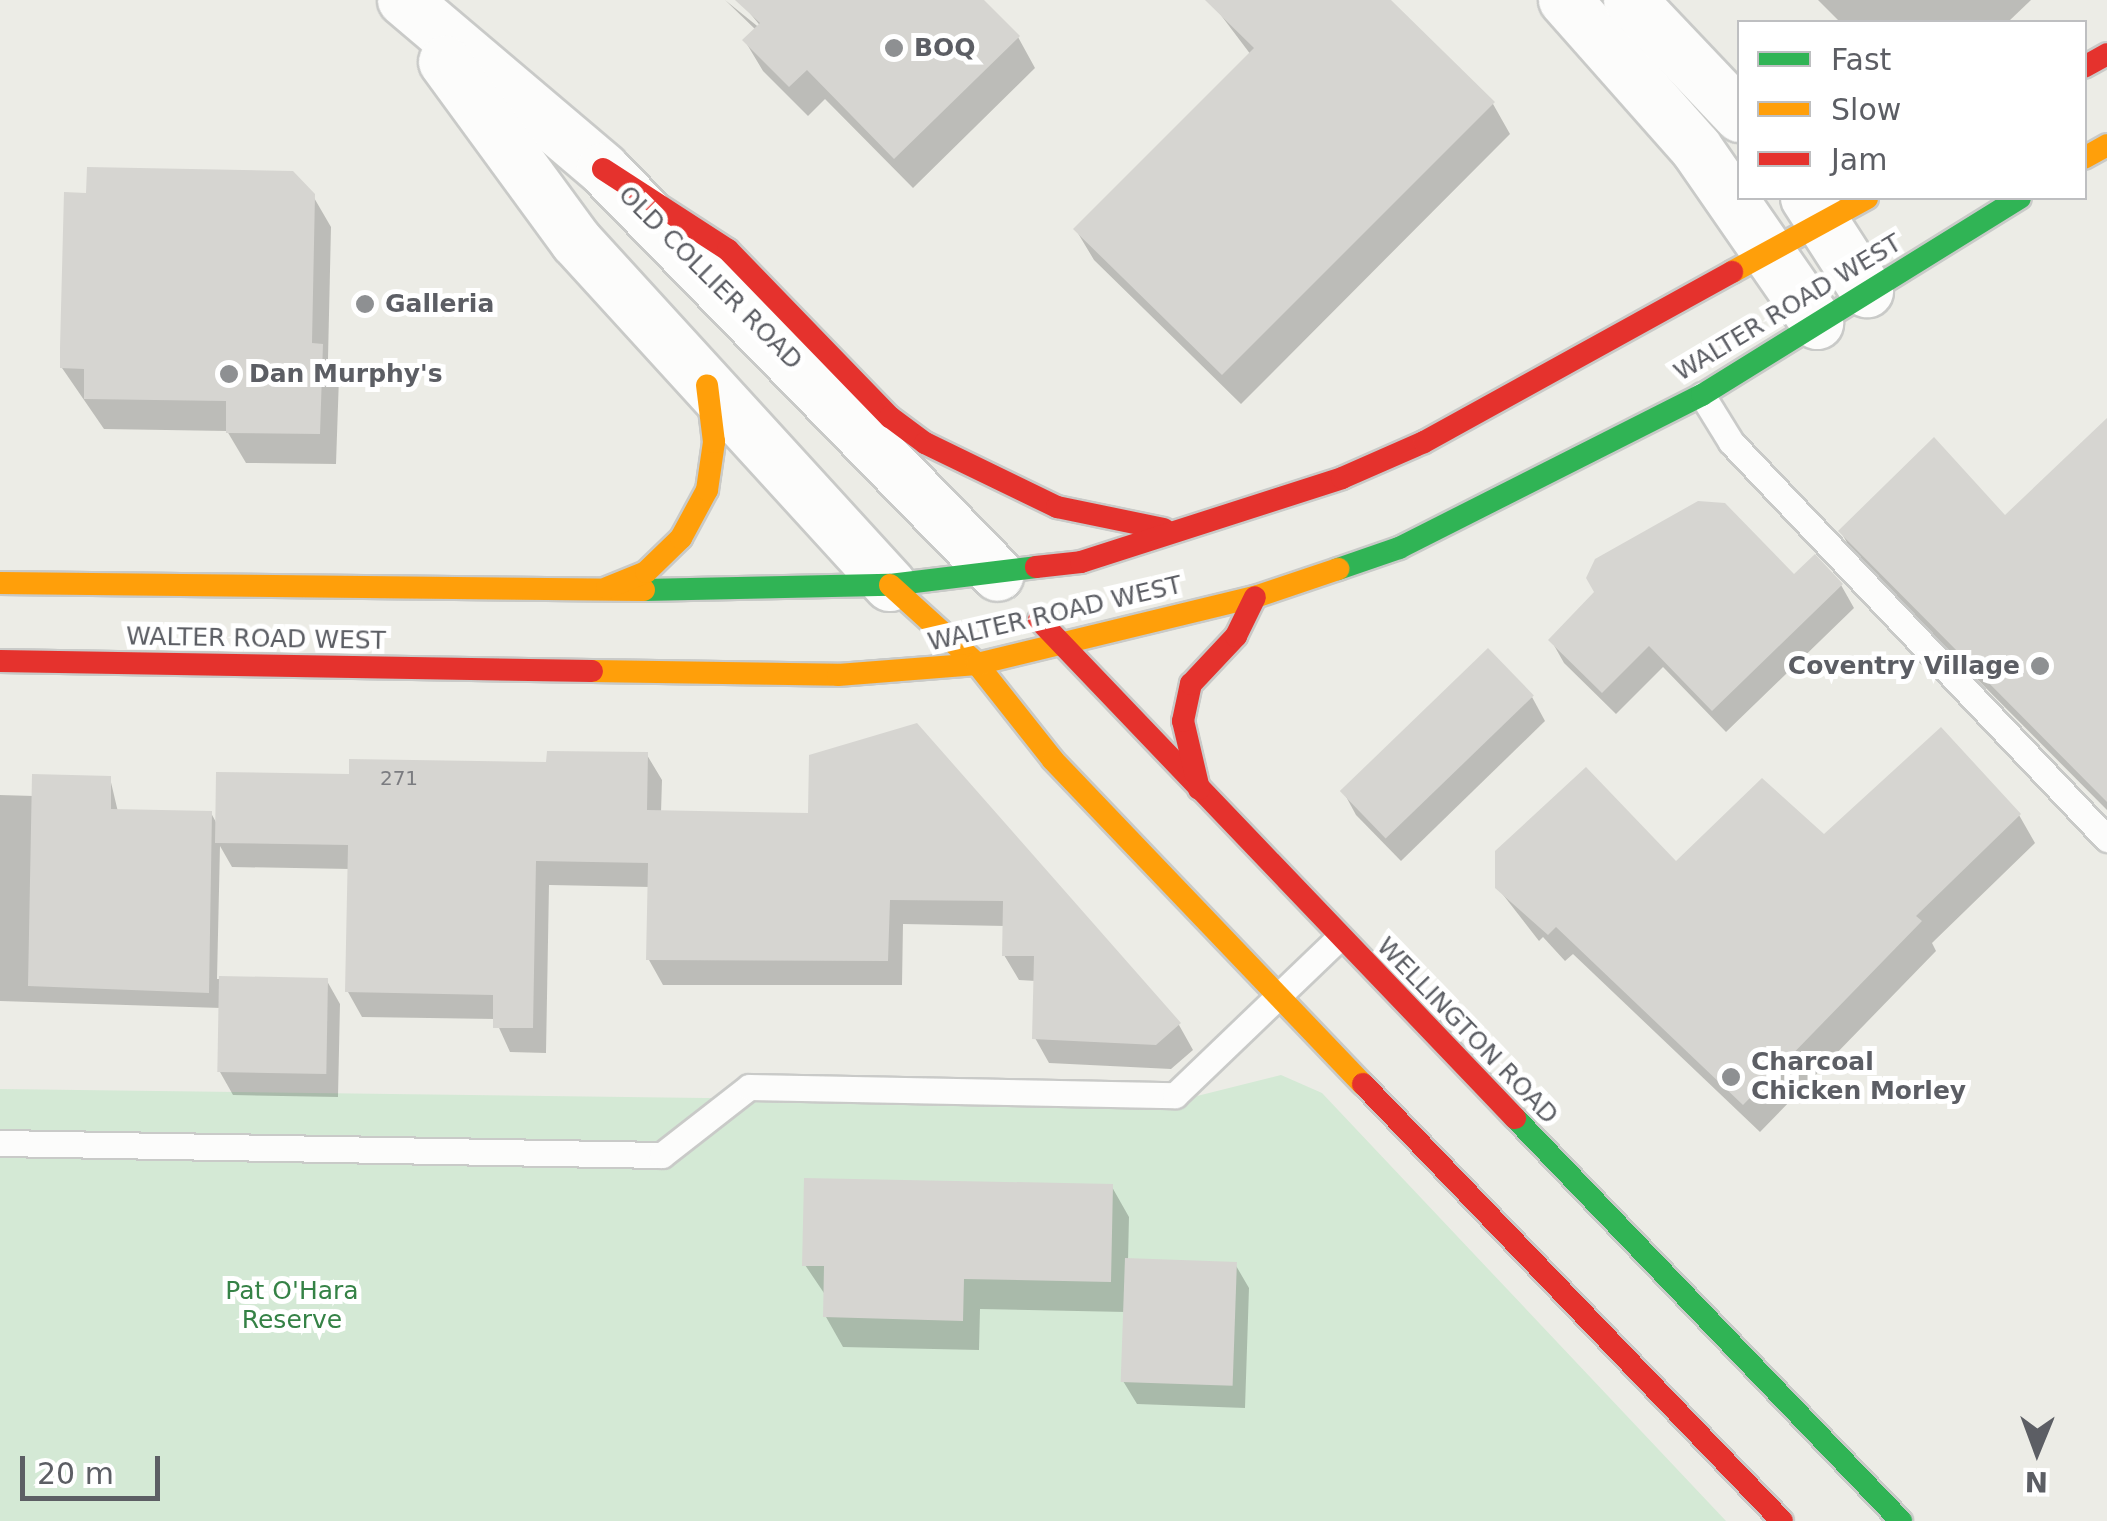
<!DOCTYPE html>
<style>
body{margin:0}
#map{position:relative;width:2107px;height:1521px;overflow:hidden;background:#ecece6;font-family:"DejaVu Sans",sans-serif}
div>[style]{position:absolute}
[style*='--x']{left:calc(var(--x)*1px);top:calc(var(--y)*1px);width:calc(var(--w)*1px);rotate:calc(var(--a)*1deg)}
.green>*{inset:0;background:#d4e9d5}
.shadow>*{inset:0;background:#0003}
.building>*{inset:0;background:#d6d5d1;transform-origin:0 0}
.roads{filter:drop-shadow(2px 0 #c9cac8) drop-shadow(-2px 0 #c9cac8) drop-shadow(0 2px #c9cac8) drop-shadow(0 -2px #c9cac8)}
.lane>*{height:25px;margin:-12.5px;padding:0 12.5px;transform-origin:12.5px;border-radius:12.5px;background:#fcfcfb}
.street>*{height:52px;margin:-26px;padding:0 26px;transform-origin:26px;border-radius:26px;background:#fcfcfb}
.fast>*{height:22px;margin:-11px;padding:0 11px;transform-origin:11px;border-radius:11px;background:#30b455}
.slow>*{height:22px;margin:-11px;padding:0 11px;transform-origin:11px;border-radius:11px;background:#ff9f0a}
.jam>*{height:22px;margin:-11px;padding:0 11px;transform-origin:11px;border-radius:11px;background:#e5322d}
.dots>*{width:28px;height:28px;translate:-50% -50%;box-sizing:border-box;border:5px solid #fff;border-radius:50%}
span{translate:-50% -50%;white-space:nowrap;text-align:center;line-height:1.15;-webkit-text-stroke:10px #fff;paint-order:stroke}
.number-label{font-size:20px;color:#7b7c80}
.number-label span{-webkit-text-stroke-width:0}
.poi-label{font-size:25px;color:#5c5e64;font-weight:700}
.left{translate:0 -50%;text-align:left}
.right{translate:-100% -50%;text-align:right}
.street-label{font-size:25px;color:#5c5e64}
.park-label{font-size:25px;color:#358246}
.legend{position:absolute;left:1737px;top:20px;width:350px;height:180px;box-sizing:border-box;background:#fff;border:2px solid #bebfc1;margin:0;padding:12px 18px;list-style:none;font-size:30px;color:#5c5e64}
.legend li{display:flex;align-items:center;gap:20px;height:50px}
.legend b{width:50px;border:2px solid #bebfc1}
.north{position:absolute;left:1987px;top:1401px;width:100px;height:100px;-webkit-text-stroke:8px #fff;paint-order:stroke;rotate:181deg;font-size:28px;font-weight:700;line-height:40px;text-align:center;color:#5c5e64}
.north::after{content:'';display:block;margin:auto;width:35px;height:45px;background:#5c5e64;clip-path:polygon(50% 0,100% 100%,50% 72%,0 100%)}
.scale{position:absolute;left:20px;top:1456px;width:140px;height:45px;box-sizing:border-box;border:5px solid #5c5e64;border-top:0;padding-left:12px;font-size:30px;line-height:35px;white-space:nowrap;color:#5c5e64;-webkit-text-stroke:8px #fff;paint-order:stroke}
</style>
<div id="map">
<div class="green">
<i style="clip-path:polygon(1281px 1075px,1322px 1093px,1726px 1521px,0 1521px,0 1089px,1165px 1104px)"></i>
</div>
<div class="shadow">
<i style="clip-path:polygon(725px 0,767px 34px,739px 0,981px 0,1018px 37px,1035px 68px,913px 188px,825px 99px,808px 116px,763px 71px,745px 41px,756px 30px)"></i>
<i style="clip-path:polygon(1220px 0,1387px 0,1493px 104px,1510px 134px,1241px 404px,1094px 260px,1076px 230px,1251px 55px,1214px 6px)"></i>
<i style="clip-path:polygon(1818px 0,2031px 0,2008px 22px,1840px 22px)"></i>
<i style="clip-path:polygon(313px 196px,331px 227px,328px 359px,339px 377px,336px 464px,246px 463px,227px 431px,104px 429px,62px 368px)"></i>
<i style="clip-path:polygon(2107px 422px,2107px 810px,1854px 555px,1841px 532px,2005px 518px)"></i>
<i style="clip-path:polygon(1794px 578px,1841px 585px,1854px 608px,1726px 732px,1663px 667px,1616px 714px,1564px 663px,1551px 640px)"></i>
<i style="clip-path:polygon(1532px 697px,1545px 721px,1401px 861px,1356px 815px,1343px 791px)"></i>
<i style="clip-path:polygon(647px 755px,662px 780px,661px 813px,810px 815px,811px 757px,1179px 1025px,1193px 1050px,1171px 1069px,1049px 1063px,1035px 1038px,1036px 981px,1019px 980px,1004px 955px,1005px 926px,903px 924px,902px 985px,663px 985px,649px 960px,650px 887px,549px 885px,546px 1053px,510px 1052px,495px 1019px,362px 1017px,348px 992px,350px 869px,232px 867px,220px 846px,217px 979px,327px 981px,340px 1004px,338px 1097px,233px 1095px,220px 1072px,221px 1008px,0 1001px,0 795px,34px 796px,110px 778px,118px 812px,211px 813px,217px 824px,351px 777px)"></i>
<i style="clip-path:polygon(2019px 815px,2035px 843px,1932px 943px,1936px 951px,1760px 1132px,1573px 954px,1565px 961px,1543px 937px,1539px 941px,1497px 887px)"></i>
<i style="clip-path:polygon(1112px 1187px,1129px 1217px,1128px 1261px,1235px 1264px,1249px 1288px,1245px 1408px,1137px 1404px,1123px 1381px,1126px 1312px,980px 1309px,979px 1350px,843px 1347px,826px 1317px,826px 1296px,805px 1265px)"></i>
</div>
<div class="building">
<i style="clip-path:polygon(735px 0,984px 0,1020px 36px,894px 159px,807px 70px,789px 87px,742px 40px,760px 23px)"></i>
<i style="clip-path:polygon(1205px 0,1391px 0,1495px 102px,1222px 375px,1073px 229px,1254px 48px)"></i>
<i style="clip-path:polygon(87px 167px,293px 171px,315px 194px,312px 343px,323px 344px,320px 434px,226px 433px,226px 401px,84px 399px,84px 369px,60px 368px,60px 348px,64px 192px,86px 193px)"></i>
<i style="clip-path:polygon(2107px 418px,2107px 802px,1838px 531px,1934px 437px,2005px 515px)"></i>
<i style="clip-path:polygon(1698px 501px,1725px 503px,1794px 574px,1815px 554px,1843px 584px,1712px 711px,1649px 646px,1602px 693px,1548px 640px,1594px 592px,1586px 578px,1595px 559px)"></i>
<i style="left:1488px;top:648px;width:66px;height:206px;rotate:46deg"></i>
<i style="clip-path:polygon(917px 723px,1181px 1023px,1156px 1045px,1032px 1039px,1034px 956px,1002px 956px,1003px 901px,890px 900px,888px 961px,646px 960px,648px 863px,536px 861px,533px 1028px,493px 1028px,493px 995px,345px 992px,348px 845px,215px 843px,216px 772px,349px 774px,349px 759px,546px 762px,547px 751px,648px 752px,647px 810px,808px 813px,809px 755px)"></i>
<i style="clip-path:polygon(1941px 727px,2021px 814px,1916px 916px,1922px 921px,1743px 1105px,1556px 927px,1548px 935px,1495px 888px,1495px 851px,1586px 767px,1676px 861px,1762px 778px,1824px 834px)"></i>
<i style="clip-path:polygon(32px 774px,111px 776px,111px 809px,212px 811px,209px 993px,28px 986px)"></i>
<i style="left:219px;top:976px;width:109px;height:96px;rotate:1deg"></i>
<i style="clip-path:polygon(804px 1178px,1113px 1184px,1111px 1282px,964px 1279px,963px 1321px,823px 1317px,824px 1266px,802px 1266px)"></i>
<i style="left:1125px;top:1258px;width:112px;height:124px;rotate:2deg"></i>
</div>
<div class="roads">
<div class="lane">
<i style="--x:1702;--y:395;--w:55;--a:58.3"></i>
<i style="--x:1731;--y:442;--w:547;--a:46.56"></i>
<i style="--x:0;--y:1143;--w:662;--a:1.04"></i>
<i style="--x:662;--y:1155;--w:110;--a:-38"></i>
<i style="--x:749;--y:1087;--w:426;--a:1.1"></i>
<i style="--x:1175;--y:1095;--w:227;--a:-43.8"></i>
</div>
<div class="street">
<i style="--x:404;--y:0;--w:261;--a:40.3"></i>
<i style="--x:603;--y:169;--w:566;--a:45.79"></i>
<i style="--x:1565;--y:0;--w:198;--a:48.5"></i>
<i style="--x:1696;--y:148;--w:213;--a:55.3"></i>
<i style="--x:1630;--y:0;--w:160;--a:46.5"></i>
<i style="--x:445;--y:62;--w:222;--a:53.8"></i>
<i style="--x:576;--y:241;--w:466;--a:47.6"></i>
<i style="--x:1807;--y:198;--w:111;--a:57.2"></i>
</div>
<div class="fast">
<i style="--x:1338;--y:569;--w:65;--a:-19"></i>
<i style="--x:1399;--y:548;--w:339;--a:-26.8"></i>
<i style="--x:1702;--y:395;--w:374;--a:-31.8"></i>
<i style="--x:644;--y:590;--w:246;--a:-1.2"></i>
<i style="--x:890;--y:585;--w:147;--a:-7"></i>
<i style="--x:1515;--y:1118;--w:558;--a:46.23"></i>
</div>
<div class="slow">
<i style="--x:2084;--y:158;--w:26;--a:-29"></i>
<i style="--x:1732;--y:272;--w:154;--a:-28.7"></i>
<i style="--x:0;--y:583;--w:644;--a:0.62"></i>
<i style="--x:890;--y:585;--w:118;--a:42.2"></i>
<i style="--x:977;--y:664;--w:122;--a:51.6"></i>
<i style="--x:1053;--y:760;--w:448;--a:46.3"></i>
<i style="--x:607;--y:588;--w:42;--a:-22.3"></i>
<i style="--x:646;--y:572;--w:49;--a:-44.2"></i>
<i style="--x:681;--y:538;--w:55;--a:-61.6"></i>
<i style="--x:707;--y:490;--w:49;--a:-81.7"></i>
<i style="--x:714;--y:442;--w:57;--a:-97"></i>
<i style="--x:592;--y:671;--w:246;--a:0.9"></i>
<i style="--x:838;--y:675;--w:139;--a:-4.5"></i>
<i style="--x:977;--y:664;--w:286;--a:-13.6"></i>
<i style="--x:1255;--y:597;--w:88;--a:-18.6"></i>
</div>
<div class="jam">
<i style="--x:2084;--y:67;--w:26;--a:-29"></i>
<i style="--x:603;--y:169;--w:149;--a:32.9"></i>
<i style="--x:728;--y:250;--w:233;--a:45.9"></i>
<i style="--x:890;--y:417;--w:44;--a:36.6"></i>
<i style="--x:925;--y:443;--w:147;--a:25.9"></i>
<i style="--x:1057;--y:507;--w:109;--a:11.6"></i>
<i style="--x:1036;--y:567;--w:45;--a:-6.3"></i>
<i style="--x:1081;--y:562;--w:274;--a:-17.8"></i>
<i style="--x:1342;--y:478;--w:90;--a:-23.7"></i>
<i style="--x:1424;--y:442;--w:352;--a:-28.9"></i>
<i style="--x:1039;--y:620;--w:689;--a:46.29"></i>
<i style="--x:0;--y:661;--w:592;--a:0.97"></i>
<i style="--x:1199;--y:789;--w:70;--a:-103.2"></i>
<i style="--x:1183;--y:721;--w:38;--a:-78"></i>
<i style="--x:1191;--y:684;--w:66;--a:-46.8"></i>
<i style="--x:1236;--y:636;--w:43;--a:-64"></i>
<i style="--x:1363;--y:1084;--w:605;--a:46.2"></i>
</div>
</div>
<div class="dots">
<i style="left:894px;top:48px;background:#8e9092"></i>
<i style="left:365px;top:304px;background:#8e9092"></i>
<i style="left:229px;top:374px;background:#8e9092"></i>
<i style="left:2040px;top:666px;background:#8e9092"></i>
<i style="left:1731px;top:1077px;background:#8e9092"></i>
</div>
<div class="number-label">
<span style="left:399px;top:778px">271</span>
</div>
<div class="poi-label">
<span class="left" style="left:914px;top:48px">BOQ</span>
<span class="left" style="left:385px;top:304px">Galleria</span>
<span class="left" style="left:249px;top:374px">Dan Murphy's</span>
<span class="right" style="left:2020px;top:666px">Coventry Village</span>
<span class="left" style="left:1751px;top:1077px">Charcoal<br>Chicken Morley</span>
</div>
<div class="street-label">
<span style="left:710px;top:278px;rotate:45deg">OLD COLLIER ROAD</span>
<span style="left:1788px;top:308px;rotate:-31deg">WALTER ROAD WEST</span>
<span style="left:1055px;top:614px;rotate:-13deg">WALTER ROAD WEST</span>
<span style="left:256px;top:639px;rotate:1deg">WALTER ROAD WEST</span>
<span style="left:1467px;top:1031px;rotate:46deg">WELLINGTON ROAD</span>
</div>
<div class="park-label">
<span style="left:292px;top:1306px">Pat O'Hara<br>Reserve</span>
</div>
<ul class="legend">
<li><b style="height:12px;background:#30b455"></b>Fast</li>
<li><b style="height:12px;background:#ff9f0a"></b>Slow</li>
<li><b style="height:12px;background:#e5322d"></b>Jam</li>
</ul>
<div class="north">N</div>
<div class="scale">20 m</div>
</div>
